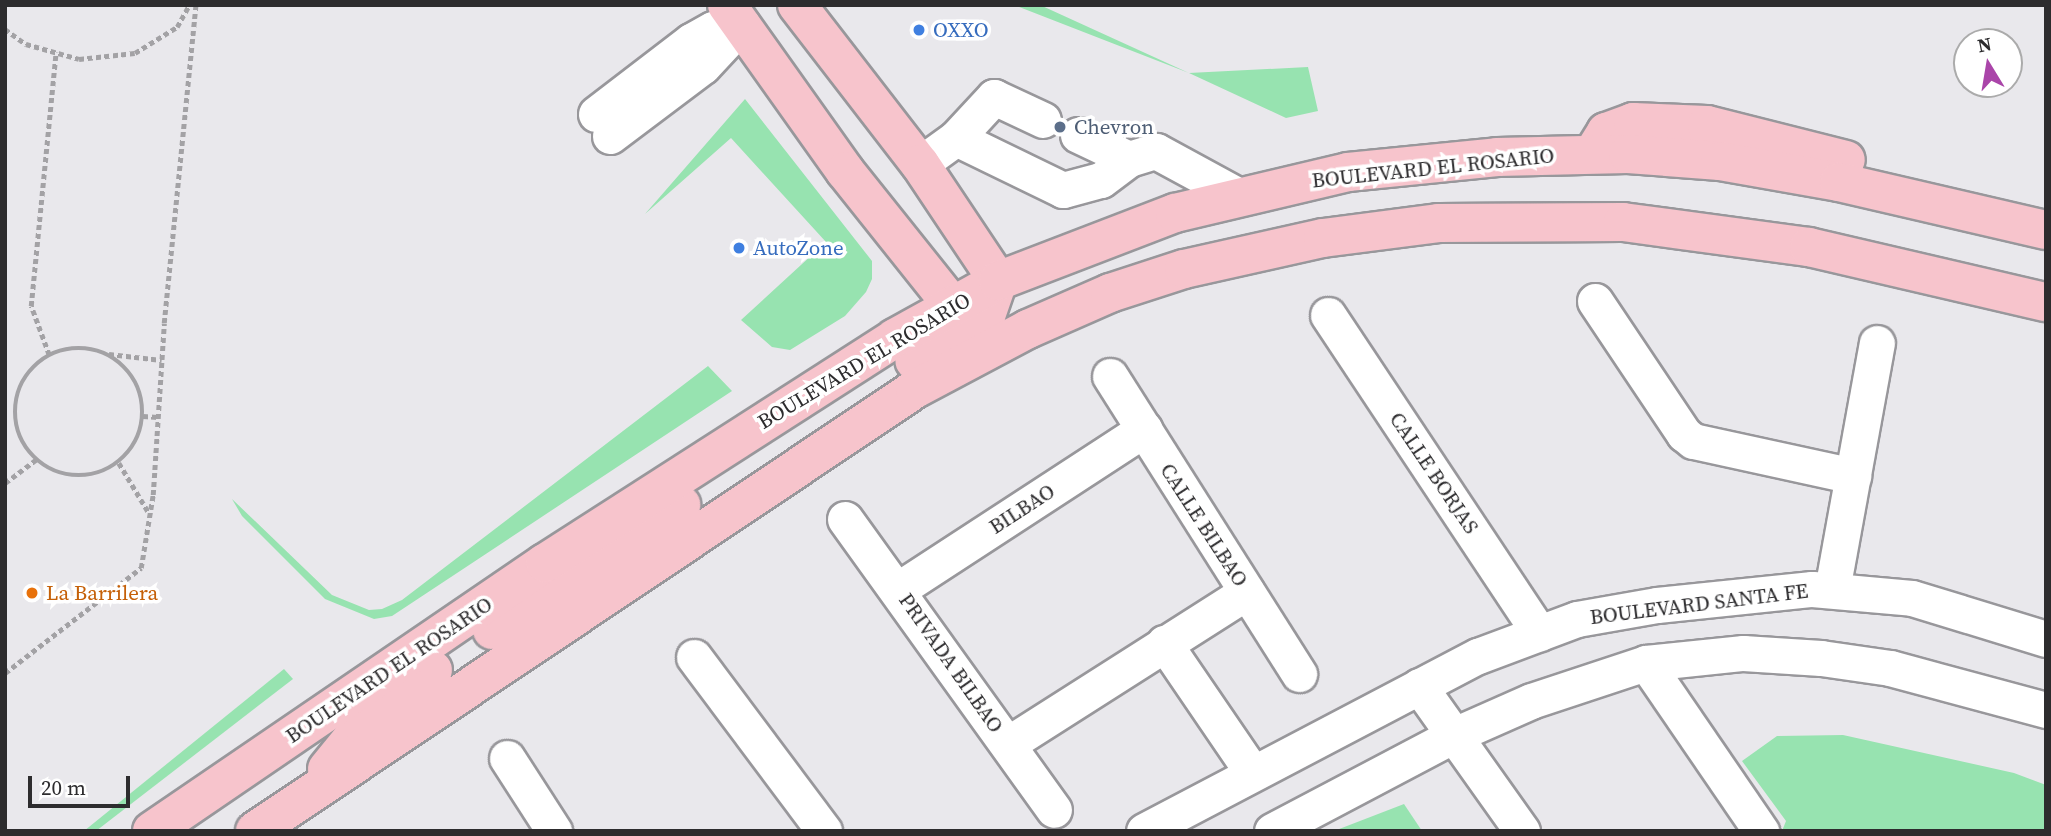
<!DOCTYPE html>
<style>
body{margin:0}
#map{position:relative;width:2051px;height:836px;overflow:hidden;background:#e9e8ec;font-family:"Source Serif 4",serif}
div>[style]{position:absolute}
[style*='--x']{left:calc(var(--x)*1px);top:calc(var(--y)*1px);width:calc(var(--w)*1px);rotate:calc(var(--a)*1deg)}
.green>*{inset:0;background:#97e3b0}
.path>*{height:4.5px;margin-top:-2.25px;transform-origin:0;background:repeating-linear-gradient(90deg,#a3a2a5 0 5px,transparent 0 8.5px)}
.path>.ring{margin:-2.25px;padding:0;box-sizing:content-box;background:none;border:4.5px solid #a3a2a5;border-radius:50%}
.roads{filter:drop-shadow(2px 0 #98979b) drop-shadow(-2px 0 #98979b) drop-shadow(0 2px #98979b) drop-shadow(0 -2px #98979b)}
.minor>*{height:35px;margin:-17.5px;padding:0 17.5px;transform-origin:17.5px;border-radius:17.5px;background:#fff}
.major>*{height:38px;margin:-19px;padding:0 19px;transform-origin:19px;border-radius:19px;background:#f7c4cc}
.dots>*{width:19px;height:19px;translate:-50% -50%;box-sizing:border-box;border:4px solid #fff;border-radius:50%}
span{translate:-50% -50%;white-space:nowrap;text-align:center;line-height:1.15;-webkit-text-stroke:7px #fff;paint-order:stroke}
.shop-label{font-size:21px;color:#366cbe}
.left{translate:0 -50%;text-align:left}
.service-label{font-size:21px;color:#4e5e75}
.street-label{font-size:21px;color:#2d2c2e}
.food-label{font-size:21px;color:#c56008}
.frame{position:absolute;inset:0;border:7px solid #2d2c2e;pointer-events:none}
.north{position:absolute;left:1953px;top:28px;width:70px;height:70px;box-sizing:border-box;background:#fff;border:2px solid #ababab;border-radius:50%;rotate:349deg;font-size:19px;font-weight:700;line-height:28px;text-align:center;color:#2d2c2e}
.north::after{content:'';display:block;margin:auto;width:24px;height:32px;background:#aa45a9;clip-path:polygon(50% 0,100% 100%,50% 72%,0 100%)}
.scale{position:absolute;left:28px;top:776px;width:102px;height:32px;box-sizing:border-box;border:4px solid #2d2c2e;border-top:0;padding-left:9px;font-size:21px;line-height:24px;white-space:nowrap;color:#2d2c2e;-webkit-text-stroke:5px #fff;paint-order:stroke}
</style>
<div id="map">
<div class="green">
<i style="clip-path:polygon(1014px 5px,1040px 5px,1189px 73px,1308px 67px,1318px 111px,1286px 118px,1189px 73px)"></i>
<i style="clip-path:polygon(745px 99px,872px 261px,872px 279px,866px 292px,845px 316px,790px 350px,772px 347px,741px 320px,826px 242px,731px 138px,645px 214px)"></i>
<i style="clip-path:polygon(708px 366px,732px 391px,392px 616px,374px 619px,325px 599px,242px 516px,232px 499px,332px 595px,369px 610px,382px 609px,402px 600px)"></i>
<i style="clip-path:polygon(284px 669px,293px 679px,96px 831px,84px 831px)"></i>
<i style="clip-path:polygon(1843px 735px,2014px 773px,2046px 785px,2046px 831px,1782px 831px,1786px 821px,1742px 761px,1777px 736px)"></i>
<i style="clip-path:polygon(1404px 804px,1422px 831px,1334px 831px)"></i>
</div>
<div class="path">
<i style="--x:5;--y:29;--w:26;--a:36"></i>
<i style="--x:26;--y:44;--w:55;--a:15.8"></i>
<i style="--x:79;--y:59;--w:56;--a:-6.1"></i>
<i style="--x:135;--y:53;--w:49;--a:-31.8"></i>
<i style="--x:177;--y:27;--w:25;--a:-61"></i>
<i class="ring" style="left:15px;top:348px;width:123.5px;height:123.5px"></i>
<i style="--x:109;--y:354;--w:53;--a:6.5"></i>
<i style="--x:49;--y:355;--w:52;--a:-110.2"></i>
<i style="--x:31;--y:306;--w:255;--a:-84.4"></i>
<i style="--x:143;--y:416;--w:15;--a:4"></i>
<i style="--x:119;--y:463;--w:58;--a:59"></i>
<i style="--x:5;--y:483;--w:39;--a:-37"></i>
<i style="--x:5;--y:673;--w:172;--a:-37.7"></i>
<i style="--x:141;--y:568;--w:74;--a:-80.7"></i>
<i style="--x:153;--y:495;--w:172;--a:-86.3"></i>
<i style="--x:164;--y:323;--w:320;--a:-84.3"></i>
</div>
<div class="roads">
<div class="minor">
<i style="--x:596;--y:114;--w:120;--a:-37.5"></i>
<i style="--x:691;--y:41;--w:25;--a:-29"></i>
<i style="--x:713;--y:29;--w:29;--a:-10"></i>
<i style="--x:1078;--y:135;--w:56;--a:25.2"></i>
<i style="--x:610;--y:136;--w:116;--a:-37"></i>
<i style="--x:703;--y:66;--w:57;--a:-47.1"></i>
<i style="--x:956;--y:138;--w:56;--a:-47.2"></i>
<i style="--x:994;--y:97;--w:54;--a:25.1"></i>
<i style="--x:920;--y:164;--w:44;--a:-35.8"></i>
<i style="--x:956;--y:138;--w:119;--a:25.9"></i>
<i style="--x:1063;--y:190;--w:39;--a:-15"></i>
<i style="--x:1101;--y:180;--w:35;--a:-37"></i>
<i style="--x:1129;--y:159;--w:28;--a:-17"></i>
<i style="--x:1156;--y:151;--w:92;--a:28.5"></i>
<i style="--x:1595;--y:301;--w:160;--a:56.2"></i>
<i style="--x:1684;--y:434;--w:11;--a:38"></i>
<i style="--x:1693;--y:441;--w:164;--a:12.3"></i>
<i style="--x:1328;--y:315;--w:382;--a:56.4"></i>
<i style="--x:1110;--y:376;--w:353;--a:57.6"></i>
<i style="--x:845;--y:519;--w:358;--a:54.3"></i>
<i style="--x:899;--y:589;--w:293;--a:-33.1"></i>
<i style="--x:1832;--y:590;--w:251;--a:-79.7"></i>
<i style="--x:1164;--y:643;--w:156;--a:55.7"></i>
<i style="--x:694;--y:657;--w:217;--a:53.2"></i>
<i style="--x:1646;--y:663;--w:204;--a:55.6"></i>
<i style="--x:1419;--y:686;--w:178;--a:54.6"></i>
<i style="--x:1008;--y:744;--w:283;--a:-32.5"></i>
<i style="--x:507;--y:758;--w:87;--a:57.2"></i>
<i style="--x:1144;--y:831;--w:377;--a:-27.7"></i>
<i style="--x:1478;--y:656;--w:106;--a:-20.5"></i>
<i style="--x:1577;--y:619;--w:81;--a:-9.9"></i>
<i style="--x:1657;--y:605;--w:156;--a:-5.9"></i>
<i style="--x:1812;--y:589;--w:100;--a:5.1"></i>
<i style="--x:1912;--y:598;--w:140;--a:17"></i>
<i style="--x:1272;--y:831;--w:204;--a:-27.8"></i>
<i style="--x:1452;--y:736;--w:86;--a:-23.9"></i>
<i style="--x:1531;--y:701;--w:121;--a:-18.3"></i>
<i style="--x:1646;--y:663;--w:98;--a:-5.9"></i>
<i style="--x:1743;--y:653;--w:78;--a:3.7"></i>
<i style="--x:1821;--y:658;--w:70;--a:8.2"></i>
<i style="--x:1890;--y:668;--w:162;--a:15.1"></i>
</div>
<div class="major">
<i style="--x:727;--y:5;--w:204;--a:54.6"></i>
<i style="--x:845;--y:171;--w:171;--a:51.4"></i>
<i style="--x:952;--y:305;--w:25;--a:16"></i>
<i style="--x:797;--y:5;--w:201;--a:52.3"></i>
<i style="--x:920;--y:164;--w:141;--a:56.3"></i>
<i style="--x:998;--y:281;--w:36;--a:109"></i>
<i style="--x:986;--y:315;--w:85;--a:147.4"></i>
<i style="--x:1593;--y:153;--w:25;--a:-58"></i>
<i style="--x:1606;--y:132;--w:29;--a:-20"></i>
<i style="--x:1633;--y:122;--w:74;--a:2.3"></i>
<i style="--x:1707;--y:125;--w:143;--a:14.1"></i>
<i style="--x:492;--y:630;--w:227;--a:-33.5"></i>
<i style="--x:327;--y:769;--w:57;--a:-50.7"></i>
<i style="--x:363;--y:725;--w:89;--a:-38.2"></i>
<i style="--x:152;--y:831;--w:476;--a:-34.3"></i>
<i style="--x:545;--y:563;--w:416;--a:-32.7"></i>
<i style="--x:895;--y:338;--w:118;--a:-29"></i>
<i style="--x:998;--y:281;--w:190;--a:-21"></i>
<i style="--x:1175;--y:213;--w:178;--a:-13.3"></i>
<i style="--x:1348;--y:172;--w:150;--a:-5.7"></i>
<i style="--x:1497;--y:157;--w:131;--a:-1.3"></i>
<i style="--x:1628;--y:154;--w:92;--a:4.4"></i>
<i style="--x:1720;--y:161;--w:121;--a:10"></i>
<i style="--x:1839;--y:182;--w:212;--a:13.1"></i>
<i style="--x:255;--y:831;--w:794;--a:-33.81"></i>
<i style="--x:915;--y:389;--w:128;--a:-28"></i>
<i style="--x:1028;--y:329;--w:90;--a:-23.7"></i>
<i style="--x:1110;--y:293;--w:78;--a:-18"></i>
<i style="--x:1184;--y:269;--w:142;--a:-12.6"></i>
<i style="--x:1323;--y:238;--w:116;--a:-7.4"></i>
<i style="--x:1438;--y:223;--w:185;--a:-0.3"></i>
<i style="--x:1623;--y:222;--w:188;--a:7.7"></i>
<i style="--x:1809;--y:247;--w:243;--a:13.1"></i>
</div>
</div>
<div class="dots">
<i style="left:919px;top:30px;background:#3f7fe0"></i>
<i style="left:1060px;top:127px;background:#5c6f8a"></i>
<i style="left:739px;top:248px;background:#3f7fe0"></i>
<i style="left:32px;top:593px;background:#e8710a"></i>
</div>
<div class="shop-label">
<span class="left" style="left:933px;top:30px">OXXO</span>
<span class="left" style="left:753px;top:248px">AutoZone</span>
</div>
<div class="service-label">
<span class="left" style="left:1074px;top:127px">Chevron</span>
</div>
<div class="street-label">
<span style="left:1433px;top:168px;rotate:-6deg">BOULEVARD EL ROSARIO</span>
<span style="left:864px;top:361px;rotate:-31deg">BOULEVARD EL ROSARIO</span>
<span style="left:1434px;top:473px;rotate:56deg">CALLE BORJAS</span>
<span style="left:1022px;top:509px;rotate:-33deg">BILBAO</span>
<span style="left:1204px;top:525px;rotate:57deg">CALLE BILBAO</span>
<span style="left:1699px;top:604px;rotate:-7deg">BOULEVARD SANTA FE</span>
<span style="left:951px;top:663px;rotate:55deg">PRIVADA BILBAO</span>
<span style="left:389px;top:670px;rotate:-34deg">BOULEVARD EL ROSARIO</span>
</div>
<div class="food-label">
<span class="left" style="left:46px;top:593px">La Barrilera</span>
</div>
<div class="frame"></div>
<div class="north">N</div>
<div class="scale">20 m</div>
</div>
